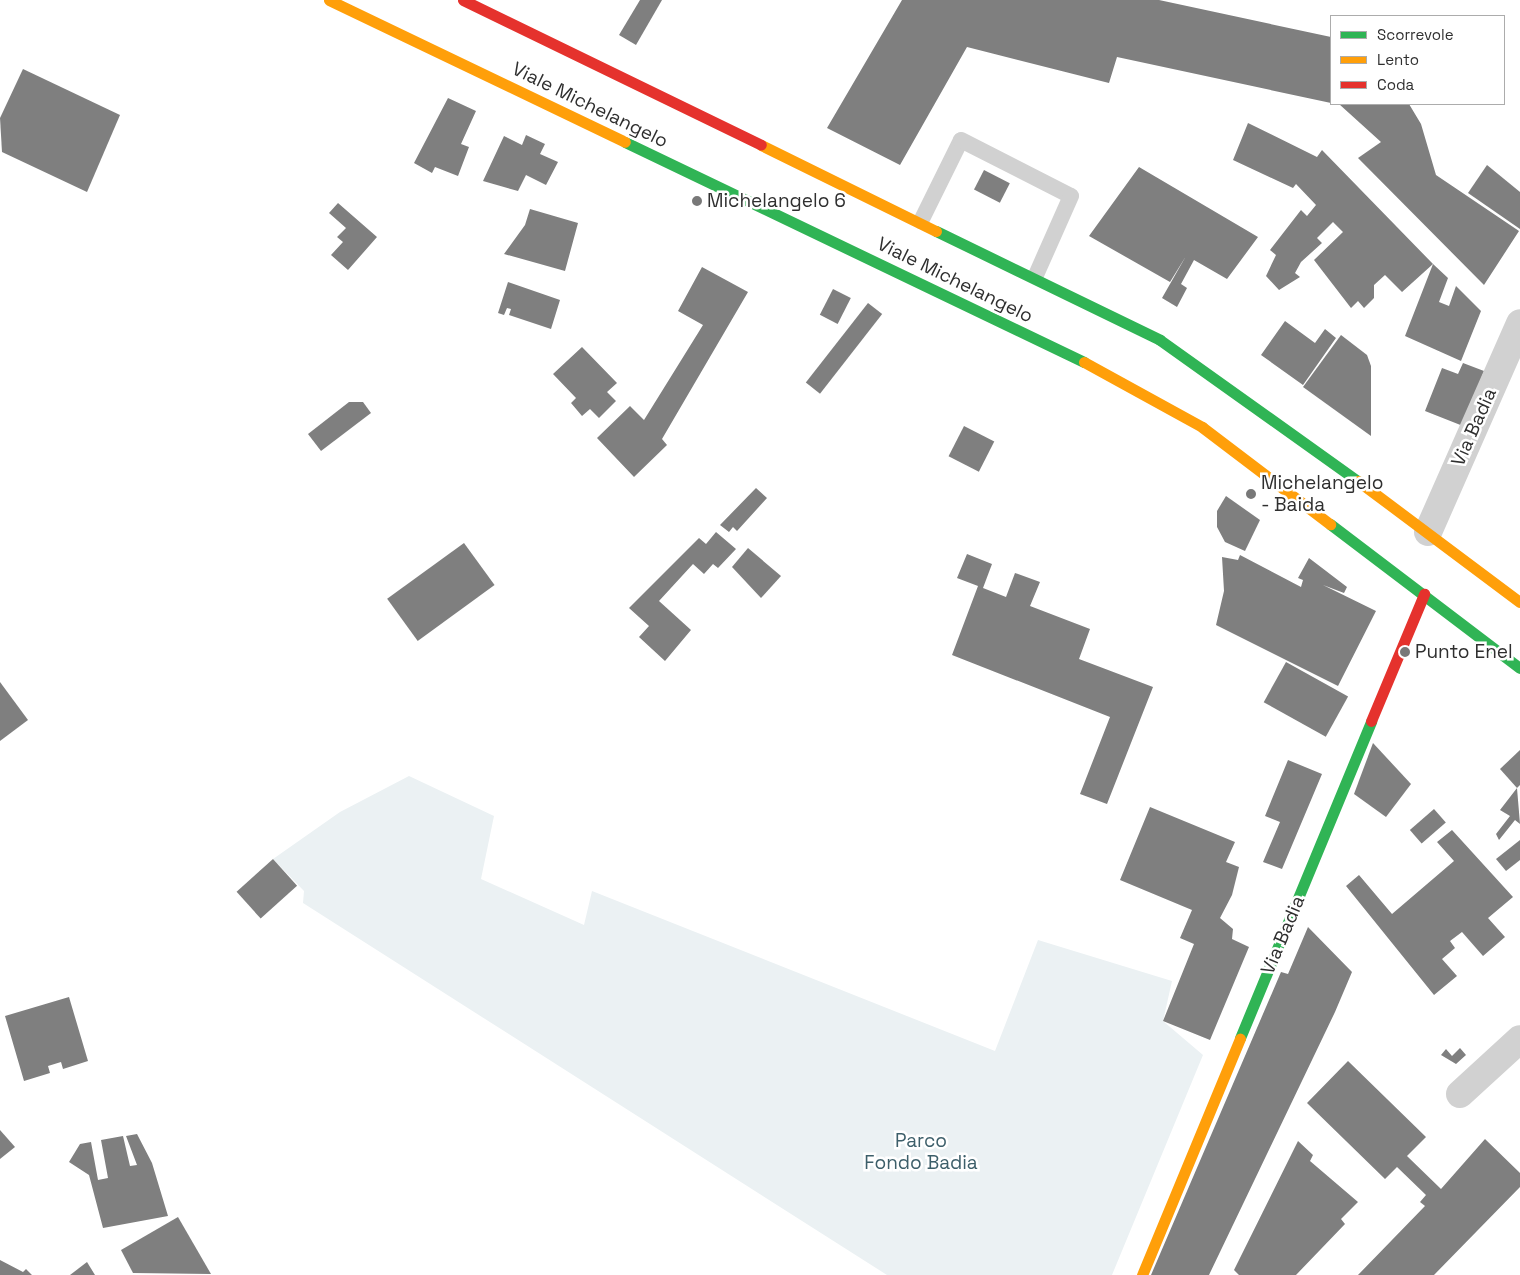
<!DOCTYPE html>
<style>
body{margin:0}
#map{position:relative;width:1520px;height:1275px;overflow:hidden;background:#fff;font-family:"Space Grotesk",sans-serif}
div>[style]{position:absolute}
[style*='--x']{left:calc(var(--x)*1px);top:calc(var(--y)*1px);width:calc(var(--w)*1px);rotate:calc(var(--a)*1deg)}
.green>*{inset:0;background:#ebf1f3}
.building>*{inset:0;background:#7f7f7f;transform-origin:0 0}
.lane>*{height:16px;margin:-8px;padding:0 8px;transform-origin:8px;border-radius:8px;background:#d1d1d1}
.street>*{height:28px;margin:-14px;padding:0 14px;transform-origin:14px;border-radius:14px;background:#d1d1d1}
.fast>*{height:11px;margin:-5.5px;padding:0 5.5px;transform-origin:5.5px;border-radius:5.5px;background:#30b455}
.slow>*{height:11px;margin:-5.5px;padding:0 5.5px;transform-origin:5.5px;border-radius:5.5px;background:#ff9f0a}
.jam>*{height:11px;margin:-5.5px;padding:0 5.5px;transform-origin:5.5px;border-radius:5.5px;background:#e5322d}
.dots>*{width:14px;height:14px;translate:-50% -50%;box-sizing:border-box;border:2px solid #fff;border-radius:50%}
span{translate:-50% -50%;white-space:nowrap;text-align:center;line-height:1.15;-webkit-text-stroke:5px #fff;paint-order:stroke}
.street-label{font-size:19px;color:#2f2f2f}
.poi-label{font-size:19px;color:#2f2f2f}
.left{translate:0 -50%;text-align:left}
.park-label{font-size:19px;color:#3d5f6a}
.legend{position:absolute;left:1330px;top:15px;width:175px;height:90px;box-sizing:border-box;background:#fff;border:1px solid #acacac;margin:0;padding:6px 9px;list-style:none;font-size:15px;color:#2f2f2f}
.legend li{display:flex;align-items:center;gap:10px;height:25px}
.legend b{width:25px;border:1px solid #acacac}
</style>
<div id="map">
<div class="green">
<i style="clip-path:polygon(409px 776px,494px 816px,481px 879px,584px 925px,592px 891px,995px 1051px,1038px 940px,1172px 981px,1163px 1021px,1203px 1055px,1112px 1275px,887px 1275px,303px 903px,304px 891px,273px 859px,340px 812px)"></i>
</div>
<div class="building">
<i style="clip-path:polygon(640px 0,662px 0,636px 45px,619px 35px)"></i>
<i style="clip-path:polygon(902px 0,1159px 0,1331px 37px,1331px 103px,1117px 57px,1109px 83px,967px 47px,900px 165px,827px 128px)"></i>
<i style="clip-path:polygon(23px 69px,120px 115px,87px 192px,2px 152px,0 118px)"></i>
<i style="clip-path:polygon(448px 98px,476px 111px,461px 144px,469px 147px,458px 176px,435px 167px,432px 173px,414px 163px)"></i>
<i style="clip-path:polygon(1339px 104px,1409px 104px,1421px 124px,1436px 175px,1519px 231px,1484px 285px,1358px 158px,1381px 142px)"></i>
<i style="clip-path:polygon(1248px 123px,1317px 157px,1322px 150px,1433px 264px,1402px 292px,1385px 275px,1374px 285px,1374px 298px,1364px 308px,1358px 301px,1351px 308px,1314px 260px,1343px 232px,1333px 222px,1317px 238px,1322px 243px,1301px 262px,1295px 273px,1300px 277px,1279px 290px,1266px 276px,1276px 255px,1270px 250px,1301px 210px,1307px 216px,1316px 205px,1296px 184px,1293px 188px,1233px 160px)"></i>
<i style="clip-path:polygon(526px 135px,545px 144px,540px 154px,558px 162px,546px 185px,526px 175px,518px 191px,483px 181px,504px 136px,522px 145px)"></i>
<i style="clip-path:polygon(1487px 165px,1520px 192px,1520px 229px,1468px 193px)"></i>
<i style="clip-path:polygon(1139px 167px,1258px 237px,1227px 279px,1194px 260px,1181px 284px,1187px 288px,1177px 307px,1162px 298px,1186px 256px,1170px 282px,1089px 236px)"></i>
<i style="left:984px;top:170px;width:29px;height:22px;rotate:27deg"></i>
<i style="clip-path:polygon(338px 203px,377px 237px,348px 270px,331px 255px,343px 242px,337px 237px,346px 228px,329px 213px)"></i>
<i style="clip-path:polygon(530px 209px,578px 223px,565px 271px,504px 254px,525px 225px)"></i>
<i style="clip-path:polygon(1433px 264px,1448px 278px,1439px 302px,1449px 306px,1456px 286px,1481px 311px,1461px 361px,1405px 336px)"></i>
<i style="clip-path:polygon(702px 267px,748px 292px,662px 439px,667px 445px,634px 477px,597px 438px,630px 406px,644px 420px,703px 325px,678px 311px)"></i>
<i style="clip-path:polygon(508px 282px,560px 300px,551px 329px,509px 315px,511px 309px,507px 308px,504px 315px,498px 313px)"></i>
<i style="left:833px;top:289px;width:20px;height:29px;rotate:27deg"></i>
<i style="left:868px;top:303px;width:18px;height:101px;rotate:38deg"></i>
<i style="clip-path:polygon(1285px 321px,1315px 343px,1325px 329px,1336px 338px,1303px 385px,1261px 355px)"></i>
<i style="clip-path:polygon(1341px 335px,1367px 355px,1371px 366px,1371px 436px,1303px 387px)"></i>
<i style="clip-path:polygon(582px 347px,617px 383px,607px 392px,616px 401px,599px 418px,590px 409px,582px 416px,571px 403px,576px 398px,553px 374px)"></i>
<i style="clip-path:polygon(1463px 363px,1484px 371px,1463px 426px,1425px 411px,1442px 368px,1458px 374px)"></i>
<i style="clip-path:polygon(349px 402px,363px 402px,371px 413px,321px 451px,308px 434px)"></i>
<i style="left:964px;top:426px;width:34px;height:34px;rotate:27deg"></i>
<i style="clip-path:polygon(756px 488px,767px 498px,737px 531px,733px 527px,729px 532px,720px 525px)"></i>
<i style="clip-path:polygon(1226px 496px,1260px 520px,1245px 551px,1225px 542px,1217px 527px,1217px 511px)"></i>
<i style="clip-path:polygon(716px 532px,736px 549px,718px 568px,713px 564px,704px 574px,693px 564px,659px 601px,691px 630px,665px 661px,639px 637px,649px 626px,629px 608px,699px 538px,706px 544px)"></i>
<i style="left:464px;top:543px;width:52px;height:95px;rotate:54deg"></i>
<i style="clip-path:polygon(748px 548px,781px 576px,761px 598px,732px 567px)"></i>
<i style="clip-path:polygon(967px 554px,992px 564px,983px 588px,1006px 597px,1015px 573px,1040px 582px,1030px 606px,1090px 629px,1079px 659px,1153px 687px,1107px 804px,1080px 794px,1110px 717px,952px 655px,978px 586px,957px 578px)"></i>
<i style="clip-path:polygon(1240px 555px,1301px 587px,1303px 580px,1298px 578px,1309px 558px,1347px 587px,1344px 593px,1323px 585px,1376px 611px,1338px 686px,1216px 625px,1224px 591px,1222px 557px,1238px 560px)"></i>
<i style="left:1286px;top:662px;width:71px;height:46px;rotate:29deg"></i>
<i style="clip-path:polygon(0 682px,28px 720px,0 741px)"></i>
<i style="clip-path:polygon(1373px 743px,1411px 784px,1386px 817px,1354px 794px)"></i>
<i style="clip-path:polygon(1520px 750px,1520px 785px,1517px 788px,1500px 769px)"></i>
<i style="clip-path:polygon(1288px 760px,1322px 774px,1282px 869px,1263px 862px,1280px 822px,1265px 816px)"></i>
<i style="clip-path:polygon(1517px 788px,1520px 824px,1515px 820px,1499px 840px,1496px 834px,1510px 816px,1500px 810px)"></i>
<i style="clip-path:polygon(1150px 807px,1235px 842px,1226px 862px,1239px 867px,1232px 895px,1220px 918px,1233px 929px,1232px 939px,1249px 947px,1210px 1040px,1163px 1021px,1194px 944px,1180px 938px,1192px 910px,1120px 880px)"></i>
<i style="left:1434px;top:809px;width:18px;height:32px;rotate:49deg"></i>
<i style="clip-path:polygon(1452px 830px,1513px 897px,1488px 918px,1505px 937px,1483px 956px,1462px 932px,1450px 941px,1455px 948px,1442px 959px,1457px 976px,1434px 995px,1346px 886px,1359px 875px,1392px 914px,1454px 861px,1437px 842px)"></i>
<i style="clip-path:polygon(1520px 840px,1520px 860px,1506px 871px,1496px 859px)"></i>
<i style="left:273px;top:859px;width:36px;height:49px;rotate:48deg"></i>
<i style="clip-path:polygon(1308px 927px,1352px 972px,1335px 1012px,1209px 1275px,1151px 1275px,1281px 972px,1288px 974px)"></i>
<i style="clip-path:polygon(69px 997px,88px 1061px,63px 1069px,61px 1062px,48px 1066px,50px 1073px,24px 1081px,5px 1016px)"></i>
<i style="clip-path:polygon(1460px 1048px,1466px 1055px,1456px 1064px,1441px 1055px,1446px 1049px,1452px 1056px)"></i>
<i style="clip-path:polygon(1348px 1061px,1426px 1137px,1407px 1156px,1441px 1189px,1485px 1139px,1520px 1173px,1520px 1187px,1434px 1275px,1358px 1275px,1425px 1206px,1420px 1202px,1426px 1195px,1397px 1167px,1385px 1179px,1307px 1103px)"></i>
<i style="clip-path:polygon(0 1130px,15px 1147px,0 1159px)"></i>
<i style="clip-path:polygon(137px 1134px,152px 1163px,168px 1216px,103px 1228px,89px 1175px,69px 1162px,80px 1144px,91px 1142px,98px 1180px,108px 1178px,101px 1140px,123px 1136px,130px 1166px,137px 1165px,126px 1136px)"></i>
<i style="clip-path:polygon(1298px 1141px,1313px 1155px,1310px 1161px,1358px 1202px,1341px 1219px,1345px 1224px,1296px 1275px,1239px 1275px,1234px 1270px)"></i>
<i style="clip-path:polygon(178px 1217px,211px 1274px,133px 1273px,121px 1250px)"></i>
<i style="clip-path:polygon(0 1260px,23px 1272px,26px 1269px,32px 1275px,0 1275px)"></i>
<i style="clip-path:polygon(87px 1262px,95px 1275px,70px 1275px)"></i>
</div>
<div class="lane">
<i style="--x:921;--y:221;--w:90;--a:-63.7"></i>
<i style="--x:961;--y:140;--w:123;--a:27"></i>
<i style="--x:1071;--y:196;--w:86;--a:113.9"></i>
</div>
<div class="street">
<i style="--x:1428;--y:532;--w:228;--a:-66.2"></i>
<i style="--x:1460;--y:1094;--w:81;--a:-42.5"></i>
</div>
<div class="fast">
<i style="--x:625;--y:142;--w:509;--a:25.61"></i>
<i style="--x:936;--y:231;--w:249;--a:25.9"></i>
<i style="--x:1160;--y:340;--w:243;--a:35.5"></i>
<i style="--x:1330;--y:524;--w:238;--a:37.2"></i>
<i style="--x:1240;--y:1038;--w:343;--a:-67.5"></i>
</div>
<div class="slow">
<i style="--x:329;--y:0;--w:328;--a:25.6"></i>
<i style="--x:761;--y:145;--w:195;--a:26.2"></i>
<i style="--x:1084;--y:362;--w:135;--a:28.8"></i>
<i style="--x:1202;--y:427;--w:161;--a:37.2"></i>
<i style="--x:1358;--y:481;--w:202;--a:36.8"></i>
<i style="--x:1142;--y:1275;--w:256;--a:-67.5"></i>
</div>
<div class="jam">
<i style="--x:463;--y:0;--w:331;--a:25.9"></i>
<i style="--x:1371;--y:721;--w:138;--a:-67.3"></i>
</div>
<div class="dots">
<i style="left:697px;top:201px;background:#787878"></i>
<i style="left:1251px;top:494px;background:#787878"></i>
<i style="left:1405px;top:652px;background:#787878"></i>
</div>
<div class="street-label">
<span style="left:590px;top:105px;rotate:26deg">Viale Michelangelo</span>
<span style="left:955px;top:280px;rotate:26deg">Viale Michelangelo</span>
<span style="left:1474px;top:427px;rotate:-66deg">Via Badia</span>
<span style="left:1283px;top:935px;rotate:-67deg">Via Badia</span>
</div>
<div class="poi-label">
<span class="left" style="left:707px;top:201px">Michelangelo 6</span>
<span class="left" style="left:1261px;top:494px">Michelangelo<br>- Baida</span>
<span class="left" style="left:1415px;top:652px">Punto Enel</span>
</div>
<div class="park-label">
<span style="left:921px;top:1152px">Parco<br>Fondo Badia</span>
</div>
<ul class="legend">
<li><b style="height:6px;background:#30b455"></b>Scorrevole</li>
<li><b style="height:6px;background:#ff9f0a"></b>Lento</li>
<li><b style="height:6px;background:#e5322d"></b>Coda</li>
</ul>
</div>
